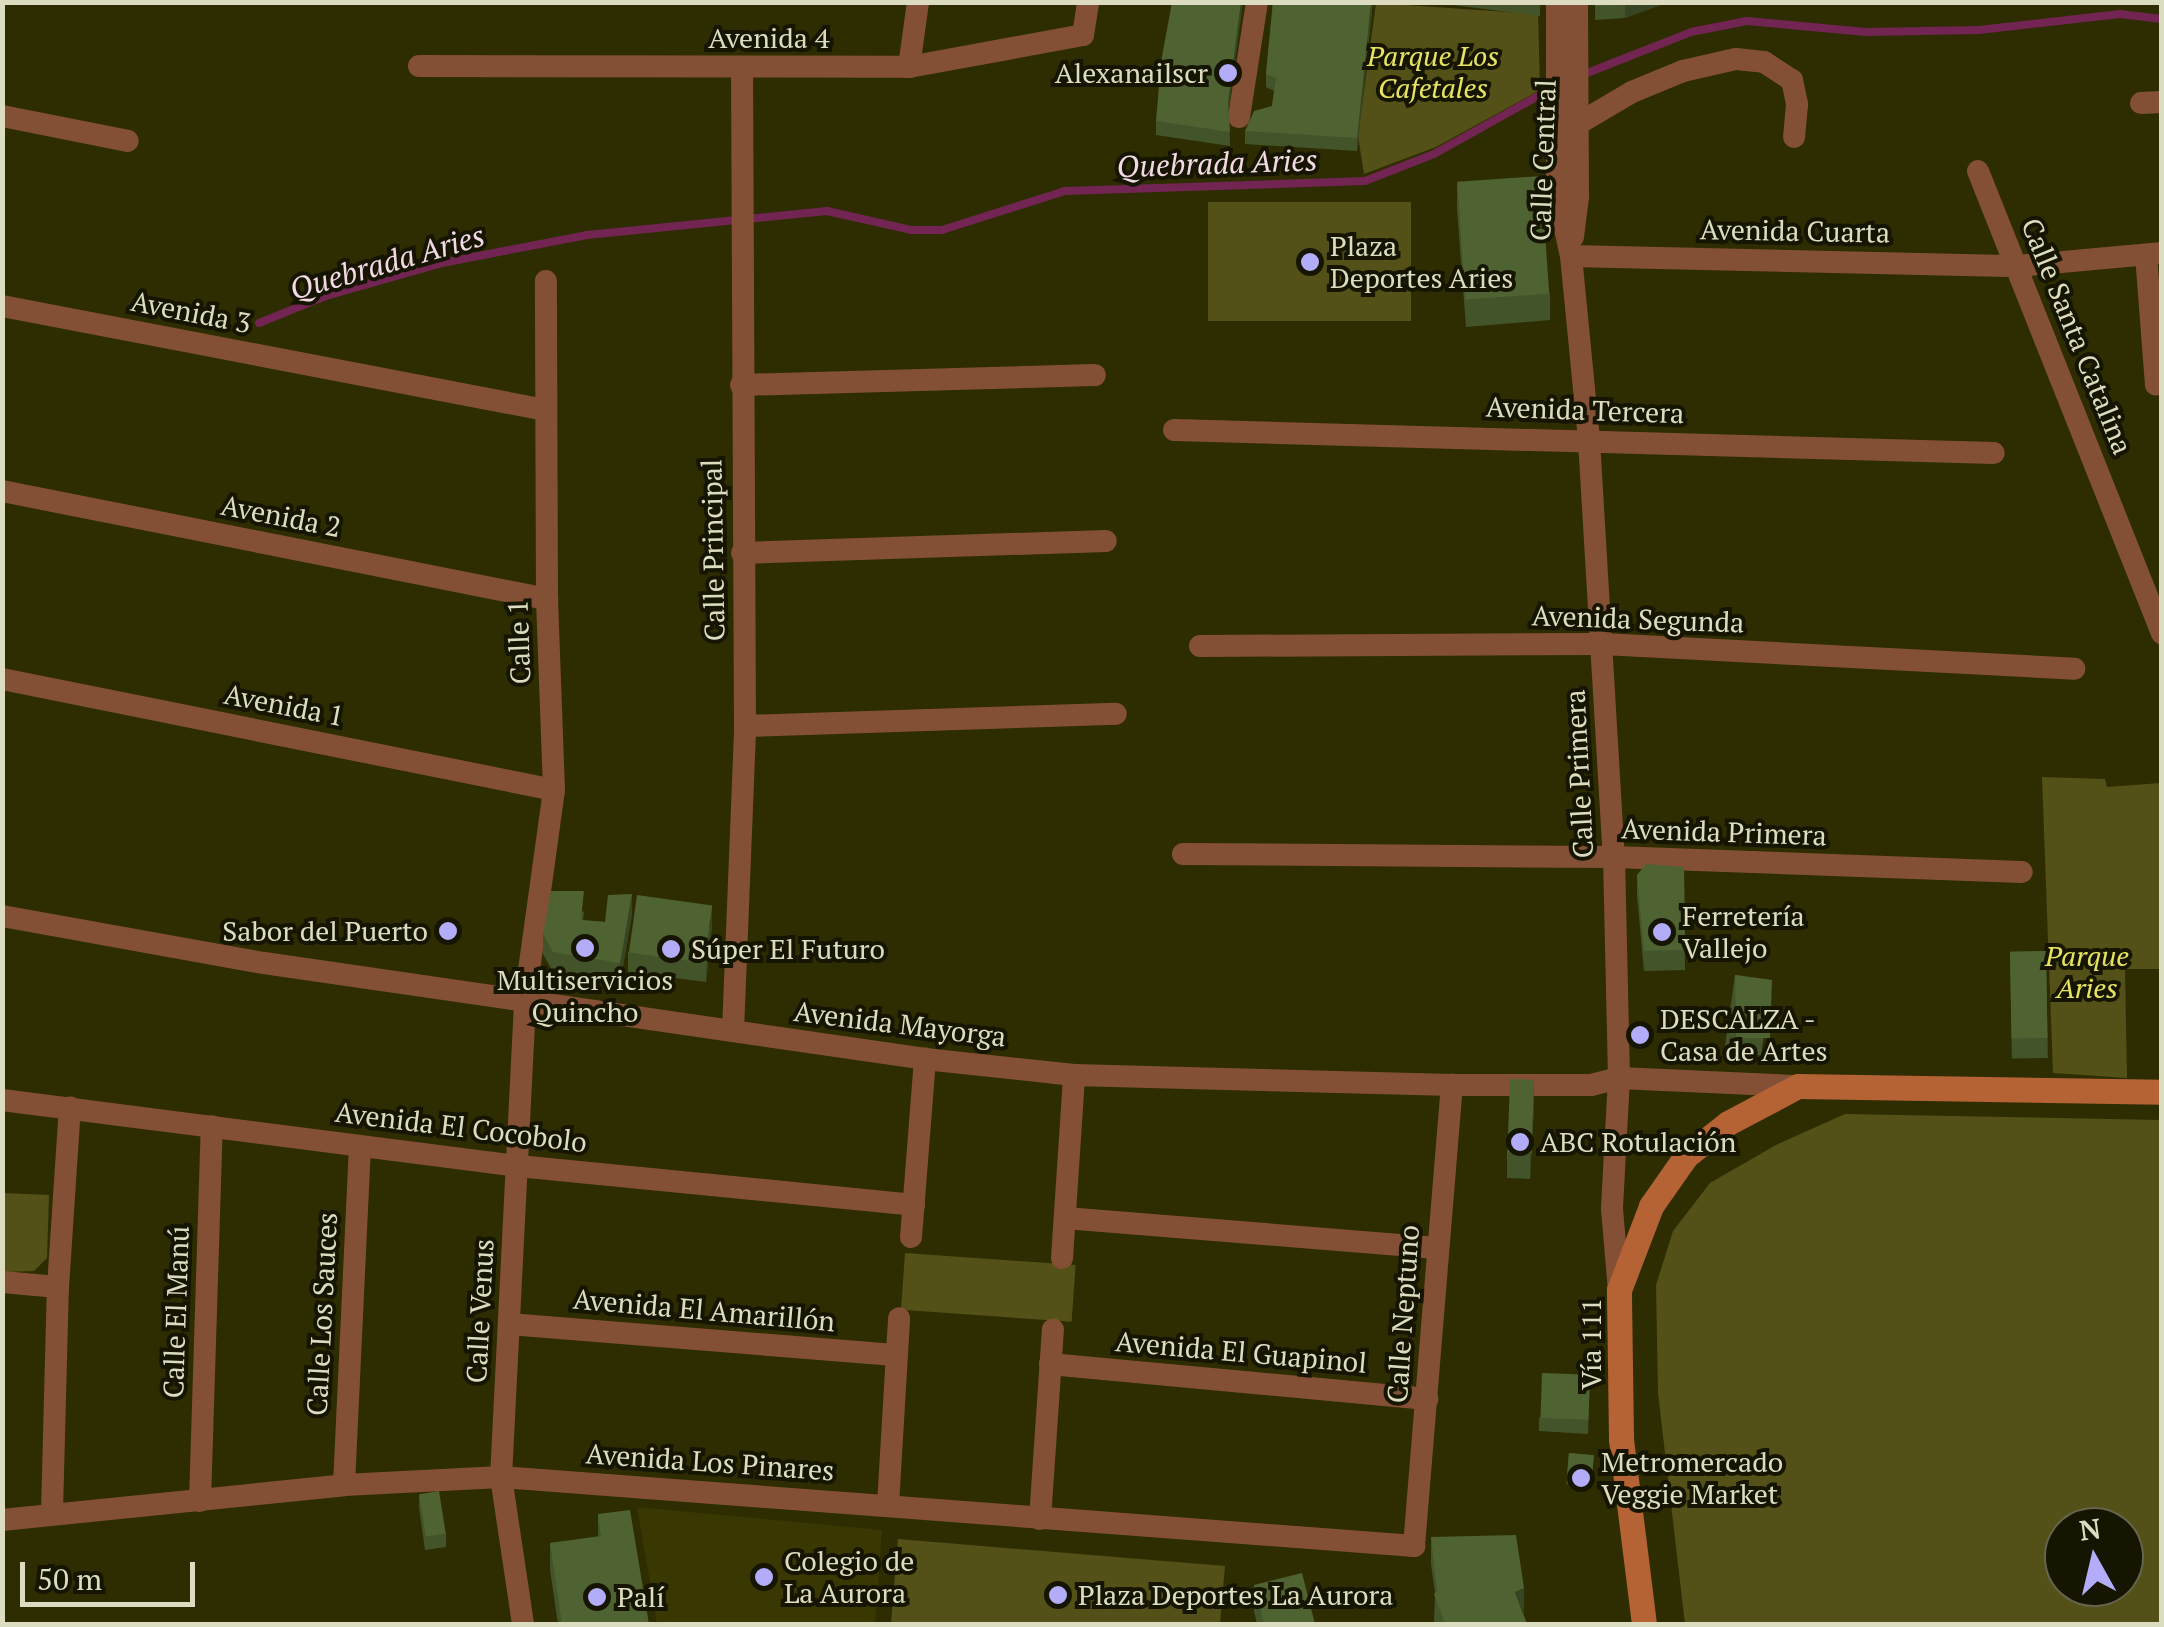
<!DOCTYPE html>
<meta charset="utf-8">
<style>
body{margin:0}
#map{position:relative;width:2164px;height:1627px;overflow:hidden;background:#2e2d01;font-family:"PT Serif",serif}
div>[style]{position:absolute}
[style*='--x']{left:calc(var(--x)*1px);top:calc(var(--y)*1px);width:calc(var(--w)*1px);rotate:calc(var(--a)*1deg)}
.built>*{inset:0;background:#393702}
.green>*{inset:0;background:#535117;transform-origin:0 0}
.stream>*{height:8px;margin:-4px;padding:0 4px;transform-origin:4px;border-radius:4px;background:#722552}
.street>*{height:22px;margin:-11px;padding:0 11px;transform-origin:11px;border-radius:11px;background:#845035}
.secondary>*{height:25px;margin:-12.5px;padding:0 12.5px;transform-origin:12.5px;border-radius:12.5px;background:#b56234}
.wall>*{inset:0;background:#43542b;transform-origin:0 0}
.shaded-wall>*{inset:0;background:#374523}
.building>*{inset:0;background:#4e6232;transform-origin:0 0}
.dots>*{width:28px;height:28px;translate:-50% -50%;box-sizing:border-box;border:5px solid #151501;border-radius:50%}
span{translate:-50% -50%;white-space:nowrap;text-align:center;line-height:1.15;-webkit-text-stroke:8px #151501;paint-order:stroke}
.street-label{font-size:28px;color:#dcddc0}
.park-label{font-size:28px;color:#e7e362;font-style:italic}
.poi-label{font-size:28px;color:#dcddc0}
.right{translate:-100% -50%;text-align:right}
.left{translate:0 -50%;text-align:left}
.water-label{font-size:30px;color:#f2dae5;font-style:italic}
.frame{position:absolute;inset:0;border:5px solid #dcddc0;pointer-events:none}
.north{position:absolute;left:2044px;top:1507px;width:100px;height:100px;box-sizing:border-box;background:#151501;border:2px solid #65654d;border-radius:50%;rotate:352deg;font-size:28px;font-weight:700;line-height:40px;text-align:center;color:#dcddc0}
.north::after{content:'';display:block;margin:auto;width:35px;height:45px;background:#b3adf9;clip-path:polygon(50% 0,100% 100%,50% 72%,0 100%)}
.scale{position:absolute;left:20px;top:1562px;width:175px;height:45px;box-sizing:border-box;border:5px solid #dcddc0;border-top:0;padding-left:12px;font-size:30px;line-height:35px;white-space:nowrap;color:#dcddc0;-webkit-text-stroke:8px #151501;paint-order:stroke}
</style>
<div id="map">
<div class="built">
<i style="clip-path:polygon(637px 1507px,882px 1530px,875px 1624px,657px 1624px)"></i>
</div>
<div class="green">
<i style="clip-path:polygon(1376px 3px,1538px 14px,1540px 90px,1436px 147px,1364px 174px,1358px 136px)"></i>
<i style="left:1208px;top:202px;width:203px;height:119px"></i>
<i style="clip-path:polygon(2042px 777px,2105px 779px,2107px 787px,2161px 783px,2161px 969px,2125px 969px,2127px 1078px,2053px 1073px)"></i>
<i style="clip-path:polygon(evenodd,1845px 1114px,2161px 1120px,2161px 1624px,1685px 1624px,1658px 1393px,1656px 1285px,1673px 1231px,1710px 1183px,1776px 1145px,1845px 1114px,2124px 1527px,2124px 1587px,2064px 1587px,2064px 1527px,2124px 1527px)"></i>
<i style="clip-path:polygon(3px 1193px,49px 1195px,47px 1258px,34px 1271px,3px 1272px)"></i>
<i style="left:905px;top:1253px;width:171px;height:57px;rotate:4deg"></i>
<i style="clip-path:polygon(898px 1539px,1225px 1566px,1220px 1624px,891px 1624px)"></i>
</div>
<div class="stream">
<i style="--x:1582;--y:75;--w:117;--a:-21.5"></i>
<i style="--x:1691;--y:32;--w:57;--a:-11.1"></i>
<i style="--x:1747;--y:21;--w:119;--a:5.3"></i>
<i style="--x:1865;--y:32;--w:114;--a:-1"></i>
<i style="--x:1979;--y:30;--w:142;--a:-6.5"></i>
<i style="--x:2120;--y:14;--w:42;--a:6.8"></i>
<i style="--x:259;--y:323;--w:72;--a:-21.9"></i>
<i style="--x:326;--y:296;--w:121;--a:-15.9"></i>
<i style="--x:442;--y:263;--w:148;--a:-10.9"></i>
<i style="--x:587;--y:235;--w:241;--a:-5.7"></i>
<i style="--x:827;--y:211;--w:86;--a:12.7"></i>
<i style="--x:911;--y:230;--w:31;--a:0"></i>
<i style="--x:942;--y:230;--w:129;--a:-17.6"></i>
<i style="--x:1065;--y:191;--w:300;--a:-1.9"></i>
<i style="--x:1365;--y:181;--w:74;--a:-21.4"></i>
<i style="--x:1434;--y:154;--w:134;--a:-29.1"></i>
</div>
<div class="street">
<i style="--x:1557;--y:2;--w:190;--a:90"></i>
<i style="--x:1557;--y:192;--w:66;--a:77.7"></i>
<i style="--x:1571;--y:256;--w:185;--a:84.4"></i>
<i style="--x:1589;--y:440;--w:418;--a:86.6"></i>
<i style="--x:1614;--y:857;--w:221;--a:88.7"></i>
<i style="--x:1619;--y:1078;--w:131;--a:93.1"></i>
<i style="--x:1612;--y:1209;--w:81;--a:85.1"></i>
<i style="--x:419;--y:66;--w:490;--a:0.1"></i>
<i style="--x:909;--y:67;--w:177;--a:-10.4"></i>
<i style="--x:1083;--y:35;--w:33;--a:-81"></i>
<i style="--x:909;--y:67;--w:66;--a:-82.1"></i>
<i style="--x:2141;--y:103;--w:21;--a:-3"></i>
<i style="--x:2;--y:116;--w:128;--a:11.2"></i>
<i style="--x:1239;--y:117;--w:116;--a:-81.1"></i>
<i style="--x:1576;--y:125;--w:65;--a:-30.5"></i>
<i style="--x:1632;--y:92;--w:55;--a:-22.4"></i>
<i style="--x:1683;--y:71;--w:54;--a:-12.8"></i>
<i style="--x:1736;--y:59;--w:28;--a:6"></i>
<i style="--x:1764;--y:62;--w:33;--a:33"></i>
<i style="--x:1792;--y:80;--w:25;--a:78"></i>
<i style="--x:1797;--y:104;--w:33;--a:95"></i>
<i style="--x:1978;--y:171;--w:498;--a:68.3"></i>
<i style="--x:1573;--y:237;--w:40;--a:-82.9"></i>
<i style="--x:1578;--y:197;--w:195;--a:-90.3"></i>
<i style="--x:2146;--y:255;--w:130;--a:85.6"></i>
<i style="--x:1571;--y:256;--w:447;--a:1.3"></i>
<i style="--x:2018;--y:266;--w:145;--a:-5.2"></i>
<i style="--x:2;--y:306;--w:553;--a:10.84"></i>
<i style="--x:741;--y:385;--w:354;--a:-1.6"></i>
<i style="--x:1174;--y:430;--w:820;--a:1.61"></i>
<i style="--x:2;--y:491;--w:556;--a:11.21"></i>
<i style="--x:742;--y:553;--w:364;--a:-1.9"></i>
<i style="--x:1200;--y:646;--w:403;--a:-0.3"></i>
<i style="--x:1603;--y:644;--w:472;--a:3"></i>
<i style="--x:2;--y:679;--w:563;--a:11.37"></i>
<i style="--x:745;--y:726;--w:371;--a:-1.9"></i>
<i style="--x:1183;--y:854;--w:431;--a:0.4"></i>
<i style="--x:1614;--y:857;--w:408;--a:2.1"></i>
<i style="--x:2;--y:916;--w:266;--a:10.2"></i>
<i style="--x:264;--y:963;--w:668;--a:8.26"></i>
<i style="--x:925;--y:1059;--w:150;--a:6.1"></i>
<i style="--x:1074;--y:1075;--w:378;--a:1.5"></i>
<i style="--x:1452;--y:1085;--w:139;--a:0"></i>
<i style="--x:1591;--y:1085;--w:29;--a:-14"></i>
<i style="--x:1619;--y:1078;--w:179;--a:2.6"></i>
<i style="--x:733;--y:1031;--w:305;--a:-87.7"></i>
<i style="--x:745;--y:726;--w:658;--a:-90.26"></i>
<i style="--x:2;--y:1100;--w:520;--a:7.29"></i>
<i style="--x:518;--y:1166;--w:398;--a:5.6"></i>
<i style="--x:1065;--y:1218;--w:373;--a:4.6"></i>
<i style="--x:911;--y:1237;--w:179;--a:-85.5"></i>
<i style="--x:1062;--y:1258;--w:183;--a:-86.2"></i>
<i style="--x:2;--y:1282;--w:56;--a:5.1"></i>
<i style="--x:509;--y:1324;--w:387;--a:4.6"></i>
<i style="--x:1050;--y:1364;--w:379;--a:5.3"></i>
<i style="--x:344;--y:1485;--w:339;--a:-87.3"></i>
<i style="--x:200;--y:1501;--w:375;--a:-88.2"></i>
<i style="--x:888;--y:1505;--w:187;--a:-86.6"></i>
<i style="--x:52;--y:1512;--w:225;--a:-88.5"></i>
<i style="--x:58;--y:1287;--w:180;--a:-86.2"></i>
<i style="--x:1040;--y:1519;--w:190;--a:-86.1"></i>
<i style="--x:2;--y:1520;--w:344;--a:-5.8"></i>
<i style="--x:344;--y:1485;--w:157;--a:-2.9"></i>
<i style="--x:501;--y:1477;--w:916;--a:4.32"></i>
<i style="--x:1414;--y:1546;--w:463;--a:-85.3"></i>
<i style="--x:523;--y:1624;--w:149;--a:-98.5"></i>
<i style="--x:501;--y:1477;--w:479;--a:-87.1"></i>
<i style="--x:525;--y:999;--w:211;--a:-82.1"></i>
<i style="--x:554;--y:790;--w:191;--a:-92.1"></i>
<i style="--x:547;--y:599;--w:318;--a:-90.2"></i>
</div>
<div class="secondary">
<i style="--x:1644;--y:1624;--w:186;--a:-97.1"></i>
<i style="--x:1621;--y:1439;--w:149;--a:-90.8"></i>
<i style="--x:1619;--y:1290;--w:90;--a:-69.1"></i>
<i style="--x:1651;--y:1206;--w:61;--a:-55"></i>
<i style="--x:1686;--y:1156;--w:53;--a:-38.2"></i>
<i style="--x:1728;--y:1123;--w:79;--a:-27.9"></i>
<i style="--x:1798;--y:1086;--w:364;--a:0.9"></i>
</div>
<div class="wall">
<i style="clip-path:polygon(1273px 2px,1373px 2px,1357px 151px,1245px 144px,1245px 131px,1272px 106px,1274px 91px,1266px 87px,1266px 74px)"></i>
<i style="clip-path:polygon(1429px 2px,1540px 2px,1540px 16px)"></i>
<i style="clip-path:polygon(1595px 2px,1669px 2px,1625px 18px,1595px 20px)"></i>
<i style="clip-path:polygon(1229px 113px,1230px 146px,1156px 135px,1156px 121px)"></i>
<i style="clip-path:polygon(1457px 183px,1550px 294px,1550px 320px,1466px 327px,1457px 209px)"></i>
<i style="clip-path:polygon(1684px 867px,1685px 970px,1644px 971px,1637px 895px,1637px 875px)"></i>
<i style="clip-path:polygon(584px 911px,583px 920px,605px 922px,632px 914px,620px 983px,553px 972px,543px 954px,543px 934px)"></i>
<i style="clip-path:polygon(712px 926px,706px 982px,628px 972px,628px 952px)"></i>
<i style="left:2046px;top:951px;width:107px;height:36px;rotate:89deg"></i>
<i style="left:1735px;top:975px;width:37px;height:76px;rotate:8deg"></i>
<i style="clip-path:polygon(1534px 1106px,1530px 1179px,1507px 1178px,1507px 1152px)"></i>
<i style="clip-path:polygon(1590px 1375px,1588px 1434px,1539px 1431px,1539px 1418px)"></i>
<i style="left:1569px;top:1453px;width:25px;height:31px;rotate:5deg"></i>
<i style="clip-path:polygon(419px 1494px,446px 1533px,446px 1547px,425px 1550px,419px 1507px)"></i>
<i style="clip-path:polygon(598px 1514px,649px 1624px,558px 1624px,550px 1570px,550px 1543px,598px 1537px)"></i>
<i style="clip-path:polygon(1431px 1537px,1523px 1614px,1527px 1624px,1435px 1624px,1434px 1621px,1435px 1593px,1431px 1564px)"></i>
<i style="clip-path:polygon(1254px 1585px,1315px 1624px,1257px 1624px,1254px 1611px)"></i>
</div>
<div class="shaded-wall">
<i style="clip-path:polygon(1241px 2px,1243px 2px,1228px 117px,1228px 103px)"></i>
<i style="clip-path:polygon(1371px 2px,1373px 2px,1357px 151px,1357px 138px)"></i>
<i style="clip-path:polygon(1632px 2px,1669px 2px,1625px 18px,1625px 5px)"></i>
<i style="clip-path:polygon(632px 894px,632px 914px,620px 983px,620px 963px)"></i>
<i style="clip-path:polygon(712px 906px,712px 926px,706px 982px,706px 962px)"></i>
<i style="clip-path:polygon(1534px 1080px,1534px 1106px,1530px 1179px,1530px 1153px)"></i>
<i style="clip-path:polygon(1524px 1588px,1524px 1614px,1515px 1592px)"></i>
</div>
<div class="building">
<i style="clip-path:polygon(1172px 2px,1241px 2px,1228px 103px,1230px 132px,1156px 121px,1161px 62px)"></i>
<i style="clip-path:polygon(1273px 2px,1371px 2px,1357px 138px,1245px 131px,1254px 111px,1272px 106px,1276px 78px,1266px 74px)"></i>
<i style="clip-path:polygon(1595px 2px,1632px 2px,1625px 5px,1595px 6px)"></i>
<i style="left:1541px;top:176px;width:118px;height:84px;rotate:86deg"></i>
<i style="clip-path:polygon(1646px 864px,1684px 867px,1685px 950px,1644px 951px,1637px 875px)"></i>
<i style="clip-path:polygon(551px 891px,584px 891px,581px 920px,605px 922px,608px 895px,632px 894px,620px 963px,553px 952px,543px 934px)"></i>
<i style="left:637px;top:895px;width:76px;height:58px;rotate:8deg"></i>
<i style="left:2046px;top:951px;width:87px;height:36px;rotate:89deg"></i>
<i style="clip-path:polygon(1735px 975px,1772px 980px,1770px 1038px,1736px 1038px)"></i>
<i style="left:1510px;top:1079px;width:24px;height:73px;rotate:2deg"></i>
<i style="left:1542px;top:1373px;width:48px;height:45px;rotate:2deg"></i>
<i style="left:1569px;top:1453px;width:25px;height:24px;rotate:5deg"></i>
<i style="left:439px;top:1491px;width:43px;height:20px;rotate:81deg"></i>
<i style="clip-path:polygon(630px 1510px,649px 1624px,562px 1624px,550px 1543px,601px 1536px,598px 1514px)"></i>
<i style="clip-path:polygon(1516px 1535px,1524px 1588px,1515px 1592px,1527px 1624px,1445px 1624px,1434px 1594px,1437px 1591px,1431px 1537px)"></i>
<i style="clip-path:polygon(1302px 1573px,1315px 1624px,1264px 1624px,1254px 1585px)"></i>
</div>
<div class="dots">
<i style="left:1228px;top:73px;background:#b3adf9"></i>
<i style="left:1310px;top:262px;background:#b3adf9"></i>
<i style="left:448px;top:931px;background:#b3adf9"></i>
<i style="left:1662px;top:932px;background:#b3adf9"></i>
<i style="left:585px;top:948px;background:#b3adf9"></i>
<i style="left:671px;top:949px;background:#b3adf9"></i>
<i style="left:1640px;top:1035px;background:#b3adf9"></i>
<i style="left:1520px;top:1142px;background:#b3adf9"></i>
<i style="left:1581px;top:1478px;background:#b3adf9"></i>
<i style="left:764px;top:1577px;background:#b3adf9"></i>
<i style="left:1058px;top:1595px;background:#b3adf9"></i>
<i style="left:597px;top:1597px;background:#b3adf9"></i>
</div>
<div class="street-label">
<span style="left:769px;top:38px">Avenida 4</span>
<span style="left:1543px;top:160px;rotate:-88deg">Calle Central</span>
<span style="left:1795px;top:231px;rotate:1deg">Avenida Cuarta</span>
<span style="left:191px;top:312px;rotate:11deg">Avenida 3</span>
<span style="left:2077px;top:336px;rotate:68deg">Calle Santa Catalina</span>
<span style="left:1585px;top:410px;rotate:2deg">Avenida Tercera</span>
<span style="left:281px;top:516px;rotate:11deg">Avenida 2</span>
<span style="left:713px;top:550px;rotate:-91deg">Calle Principal</span>
<span style="left:1638px;top:619px;rotate:2deg">Avenida Segunda</span>
<span style="left:519px;top:642px;rotate:-92deg">Calle 1</span>
<span style="left:284px;top:705px;rotate:11deg">Avenida 1</span>
<span style="left:1579px;top:774px;rotate:-93deg">Calle Primera</span>
<span style="left:1724px;top:832px;rotate:2deg">Avenida Primera</span>
<span style="left:900px;top:1024px;rotate:7deg">Avenida Mayorga</span>
<span style="left:461px;top:1127px;rotate:7deg">Avenida El Cocobolo</span>
<span style="left:704px;top:1310px;rotate:5deg">Avenida El Amarillón</span>
<span style="left:480px;top:1311px;rotate:-87deg">Calle Venus</span>
<span style="left:176px;top:1312px;rotate:-88deg">Calle El Manú</span>
<span style="left:322px;top:1314px;rotate:-87deg">Calle Los Sauces</span>
<span style="left:1403px;top:1314px;rotate:-86deg">Calle Neptuno</span>
<span style="left:1591px;top:1344px;rotate:-90deg">Vía 111</span>
<span style="left:1241px;top:1352px;rotate:5deg">Avenida El Guapinol</span>
<span style="left:710px;top:1462px;rotate:4deg">Avenida Los Pinares</span>
</div>
<div class="park-label">
<span style="left:1433px;top:72px">Parque Los<br>Cafetales</span>
<span style="left:2087px;top:972px">Parque<br>Aries</span>
</div>
<div class="poi-label">
<span class="right" style="left:1208px;top:73px">Alexanailscr</span>
<span class="left" style="left:1330px;top:262px">Plaza<br>Deportes Aries</span>
<span class="left" style="left:1682px;top:932px">Ferretería<br>Vallejo</span>
<span class="right" style="left:428px;top:931px">Sabor del Puerto</span>
<span class="left" style="left:691px;top:949px">Súper El Futuro</span>
<span style="left:585px;top:996px">Multiservicios<br>Quincho</span>
<span class="left" style="left:1660px;top:1035px">DESCALZA -<br>Casa de Artes</span>
<span class="left" style="left:1540px;top:1142px">ABC Rotulación</span>
<span class="left" style="left:1601px;top:1478px">Metromercado<br>Veggie Market</span>
<span class="left" style="left:784px;top:1577px">Colegio de<br>La Aurora</span>
<span class="left" style="left:1078px;top:1595px">Plaza Deportes La Aurora</span>
<span class="left" style="left:617px;top:1597px">Palí</span>
</div>
<div class="water-label">
<span style="left:1217px;top:163px;rotate:-2deg">Quebrada Aries</span>
<span style="left:387px;top:262px;rotate:-16deg">Quebrada Aries</span>
</div>
<div class="frame"></div>
<div class="north">N</div>
<div class="scale">50 m</div>
</div>
